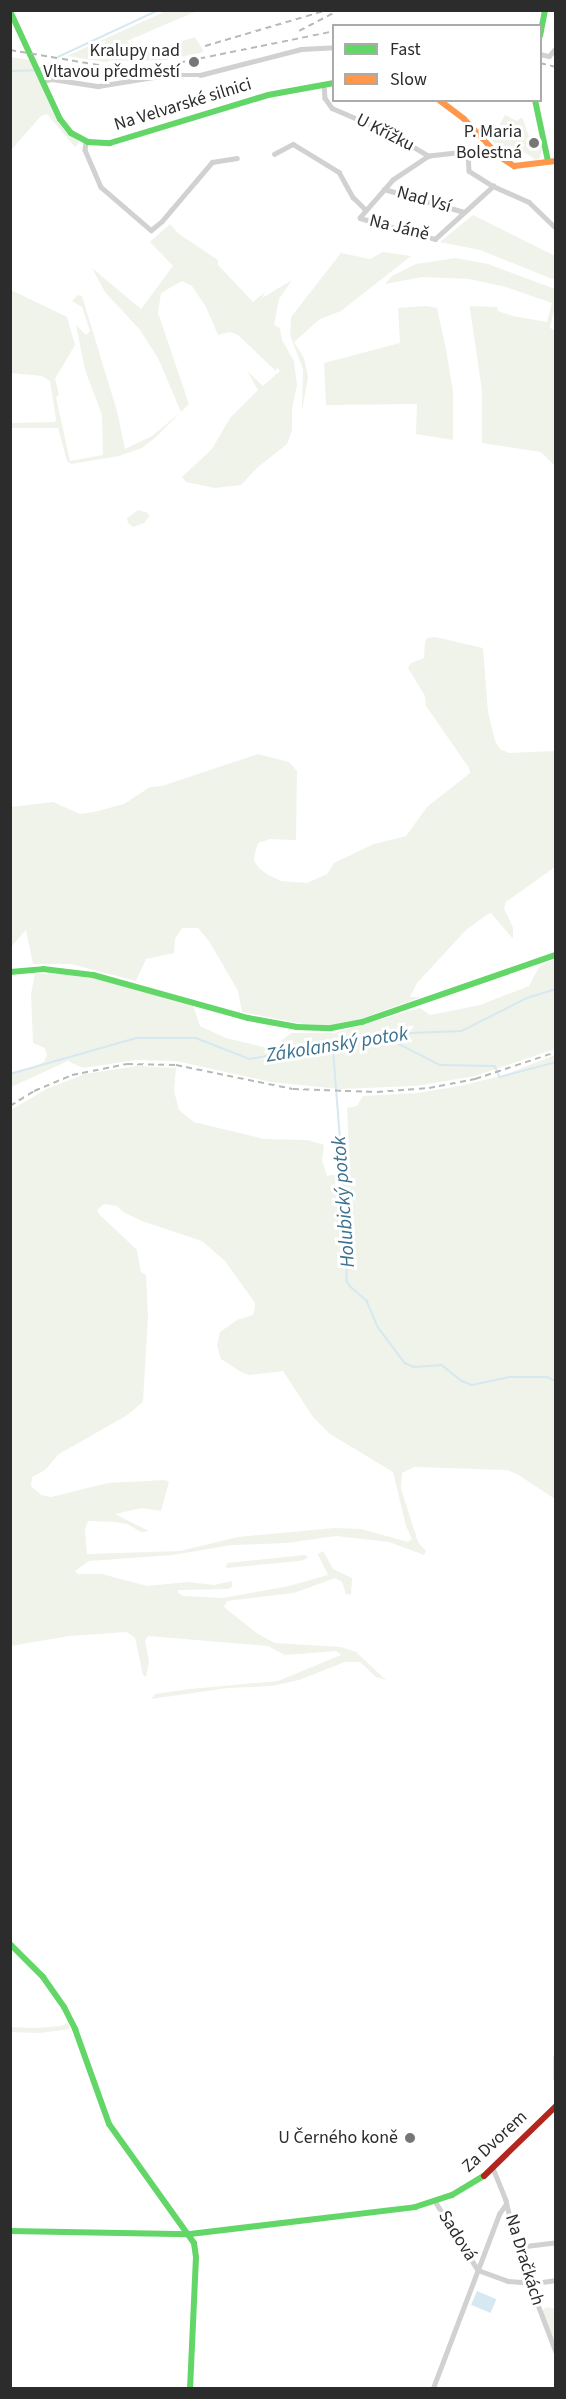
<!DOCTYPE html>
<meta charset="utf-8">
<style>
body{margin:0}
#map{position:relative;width:566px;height:2399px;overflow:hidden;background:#fff;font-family:"Source Sans 3",sans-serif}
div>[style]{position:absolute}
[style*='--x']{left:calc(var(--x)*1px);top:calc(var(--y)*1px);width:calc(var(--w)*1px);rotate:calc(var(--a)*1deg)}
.green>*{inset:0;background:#f0f3ea}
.water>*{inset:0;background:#d6e8f1;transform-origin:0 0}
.stream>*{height:1.5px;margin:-0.75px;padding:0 0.75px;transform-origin:0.75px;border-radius:0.75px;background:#d6e8f1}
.street>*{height:4.5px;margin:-2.25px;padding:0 2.25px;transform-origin:2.25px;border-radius:2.25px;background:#d1d1d1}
.fast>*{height:6px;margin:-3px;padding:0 3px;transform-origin:3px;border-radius:3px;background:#63d668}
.slow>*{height:6px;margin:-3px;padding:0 3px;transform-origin:3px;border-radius:3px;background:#ff974d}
.jam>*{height:6px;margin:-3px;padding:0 3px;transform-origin:3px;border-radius:3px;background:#b3261e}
.rail>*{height:1.5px;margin-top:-0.75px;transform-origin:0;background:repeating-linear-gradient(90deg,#b8b8b8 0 6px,transparent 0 10.5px)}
.dots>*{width:16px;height:16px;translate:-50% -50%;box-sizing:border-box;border:3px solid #fff;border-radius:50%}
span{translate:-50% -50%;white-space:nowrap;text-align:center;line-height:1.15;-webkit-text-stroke:6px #fff;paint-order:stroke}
.poi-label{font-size:18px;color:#2c2c2c}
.right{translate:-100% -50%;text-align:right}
.street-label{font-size:18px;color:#2c2c2c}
.water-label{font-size:20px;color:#3b728e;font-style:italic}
.frame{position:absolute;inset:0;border:12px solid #2c2c2c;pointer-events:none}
.legend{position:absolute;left:332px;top:24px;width:210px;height:78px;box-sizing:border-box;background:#fff;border:2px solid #ababab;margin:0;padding:8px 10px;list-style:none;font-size:18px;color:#2c2c2c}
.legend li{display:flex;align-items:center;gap:12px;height:30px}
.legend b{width:30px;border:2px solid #ababab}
</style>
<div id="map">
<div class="green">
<i style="clip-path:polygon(166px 11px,197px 11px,127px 41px,135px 51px,149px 52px,195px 37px,204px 52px,167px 60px,105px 62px,67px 56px)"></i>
<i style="clip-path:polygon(11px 57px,31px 60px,62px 127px,80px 142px,75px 147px,47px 114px,41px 116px,11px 150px)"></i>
<i style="clip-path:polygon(505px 115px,517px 121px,522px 117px,530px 139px,539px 138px,542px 148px,540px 158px,536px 160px,524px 152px,502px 150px,491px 140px)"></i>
<i style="clip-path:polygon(473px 215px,555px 256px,555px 280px,480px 250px,440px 242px)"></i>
<i style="clip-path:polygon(170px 224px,179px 234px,218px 260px,218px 265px,253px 302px,265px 292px,262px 298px,292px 280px,279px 299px,274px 325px,280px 328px,282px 340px,294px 361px,297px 385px,292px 408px,292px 430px,287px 444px,257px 468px,241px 485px,215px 488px,186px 482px,182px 477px,212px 449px,230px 418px,258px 390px,247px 371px,263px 386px,280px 371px,277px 367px,276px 371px,238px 335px,230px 332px,218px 335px,206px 307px,192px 286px,182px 281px,161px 293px,158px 313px,189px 404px,156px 437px,142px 448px,119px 456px,71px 464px,67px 461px,58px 428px,11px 428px,11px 423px,55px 422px,56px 419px,50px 381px,42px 376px,11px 373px,11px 290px,67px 317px,75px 345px,55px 379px,59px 394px,56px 397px,70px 461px,103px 455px,102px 415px,85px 370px,76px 325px,86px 335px,90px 331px,82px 307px,72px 301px,78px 295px,82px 296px,117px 411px,125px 449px,152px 436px,181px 412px,158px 358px,140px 330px,105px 292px,92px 268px,141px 309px,173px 266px,150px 242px)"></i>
<i style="clip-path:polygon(383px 252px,411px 256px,341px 311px,320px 319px,294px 342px,304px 358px,308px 377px,302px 411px,303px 369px,290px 335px,291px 317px,341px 253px,370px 259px)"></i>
<i style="clip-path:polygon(456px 258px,488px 264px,555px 289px,555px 307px,550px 328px,556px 331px,555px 466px,541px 452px,482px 443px,482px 391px,470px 309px,470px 306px,497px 307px,498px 311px,513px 316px,547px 322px,552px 303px,506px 287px,469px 279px,422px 277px,385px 284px,392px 276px,416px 264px)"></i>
<i style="clip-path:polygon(426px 306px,437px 308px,446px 349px,453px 391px,453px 440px,416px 434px,417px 404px,326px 405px,324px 363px,400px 343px,398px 308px)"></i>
<i style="clip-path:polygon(138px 510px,148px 513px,149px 517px,144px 523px,133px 527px,128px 523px,127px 518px)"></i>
<i style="clip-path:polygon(435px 637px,483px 648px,488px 712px,495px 741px,500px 749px,509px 753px,555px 751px,555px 867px,506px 902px,504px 908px,513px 928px,513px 939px,491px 913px,488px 914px,466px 930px,417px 983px,410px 997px,421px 997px,363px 1018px,341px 1025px,323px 1025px,303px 1024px,242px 1012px,238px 991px,209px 941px,198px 928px,182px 928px,175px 939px,174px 953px,146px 959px,136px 981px,71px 964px,33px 964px,26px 930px,11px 947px,11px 807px,53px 802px,80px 814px,94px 812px,124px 804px,150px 787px,162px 786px,258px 754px,289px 762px,297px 771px,296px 840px,270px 839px,258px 843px,255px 853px,254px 861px,259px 868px,268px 875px,281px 881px,307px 883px,327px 874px,334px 863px,374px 844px,406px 836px,427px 807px,470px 773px,469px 768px,426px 706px,425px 696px,408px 668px,411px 663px,424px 658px,425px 642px,427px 638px)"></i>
<i style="clip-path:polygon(555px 959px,555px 1049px,475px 1076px,416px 1086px,340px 1089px,271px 1082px,176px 1061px,136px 1060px,83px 1068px,68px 1061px,11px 1087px,10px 1073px,33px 1067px,44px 1062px,47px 1055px,45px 1048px,33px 1043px,31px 994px,35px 974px,76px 974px,128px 986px,193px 1005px,200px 1026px,226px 1038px,271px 1049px,291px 1033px,334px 1033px,420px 1008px,430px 1015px,480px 1005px,529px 986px,539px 967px)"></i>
<i style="clip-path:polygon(evenodd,555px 1055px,555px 1499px,517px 1474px,507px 1470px,414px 1467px,402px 1473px,401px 1489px,418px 1542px,426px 1551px,424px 1555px,389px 1542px,336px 1536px,287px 1543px,232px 1545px,173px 1555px,89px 1561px,75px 1571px,78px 1574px,102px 1574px,147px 1586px,188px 1582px,214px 1585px,232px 1581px,232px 1587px,228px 1589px,178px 1590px,178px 1593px,184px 1596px,223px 1598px,289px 1586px,328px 1575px,319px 1557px,318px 1554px,323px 1551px,333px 1569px,352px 1578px,351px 1595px,346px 1594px,342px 1582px,335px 1578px,294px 1593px,227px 1601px,224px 1607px,258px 1634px,275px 1643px,341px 1647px,356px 1652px,386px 1680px,376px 1677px,360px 1662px,345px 1662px,299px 1680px,272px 1686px,228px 1688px,151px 1699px,155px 1694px,190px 1689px,278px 1681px,341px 1655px,336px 1651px,285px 1655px,268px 1646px,148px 1636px,145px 1640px,149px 1661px,146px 1677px,143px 1675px,135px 1638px,127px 1632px,69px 1636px,11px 1646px,11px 1110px,46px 1089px,85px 1074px,137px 1066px,176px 1068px,174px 1091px,179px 1110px,194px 1122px,264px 1139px,308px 1140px,324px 1145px,322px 1160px,327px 1176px,350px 1172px,347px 1108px,357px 1106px,363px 1096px,417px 1093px,460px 1086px,504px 1075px,555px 1055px,104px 1204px,117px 1206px,123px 1212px,142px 1221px,202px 1241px,225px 1261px,255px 1303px,255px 1307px,253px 1315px,237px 1320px,220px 1332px,217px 1346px,221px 1359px,241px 1372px,249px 1375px,283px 1371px,313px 1417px,330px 1434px,393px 1472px,406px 1526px,412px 1539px,408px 1542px,361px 1529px,334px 1528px,238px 1537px,180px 1551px,87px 1554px,85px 1530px,88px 1521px,115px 1522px,127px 1524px,141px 1532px,149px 1531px,115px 1514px,142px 1508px,161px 1511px,169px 1482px,165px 1480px,108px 1483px,51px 1497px,41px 1495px,31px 1486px,32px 1477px,45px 1470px,59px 1454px,126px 1416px,143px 1402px,148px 1316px,146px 1275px,141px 1272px,137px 1250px,99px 1214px,97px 1210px,104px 1204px)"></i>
<i style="clip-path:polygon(305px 1555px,308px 1558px,300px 1561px,226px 1568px,227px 1563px)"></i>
<i style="clip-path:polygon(68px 2022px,70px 2029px,40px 2033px,11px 2032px,11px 2027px,34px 2028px,62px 2026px)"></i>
<i style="clip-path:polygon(546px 2307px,555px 2309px,555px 2347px,541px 2312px)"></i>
</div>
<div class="water">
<i style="left:477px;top:2291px;width:21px;height:15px;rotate:23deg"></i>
</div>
<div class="stream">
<i style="--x:58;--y:57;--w:111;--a:-25"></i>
<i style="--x:38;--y:69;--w:15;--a:-23"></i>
<i style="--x:10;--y:71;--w:24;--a:-2"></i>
<i style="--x:387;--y:1035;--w:6;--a:51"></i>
<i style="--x:391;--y:1040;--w:55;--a:27"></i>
<i style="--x:440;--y:1065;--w:55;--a:1"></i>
<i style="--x:495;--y:1066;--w:12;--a:66"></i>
<i style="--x:500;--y:1077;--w:58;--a:-15"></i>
<i style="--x:333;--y:1043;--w:181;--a:85.6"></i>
<i style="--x:347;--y:1223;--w:58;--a:90"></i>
<i style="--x:347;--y:1281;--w:6;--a:59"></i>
<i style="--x:350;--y:1286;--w:23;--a:41"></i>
<i style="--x:367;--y:1301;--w:28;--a:67"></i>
<i style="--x:378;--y:1327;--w:45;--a:53.1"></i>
<i style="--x:405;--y:1363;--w:10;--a:24"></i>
<i style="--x:414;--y:1367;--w:28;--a:-4"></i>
<i style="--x:442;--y:1365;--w:26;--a:39"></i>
<i style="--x:462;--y:1381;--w:11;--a:22"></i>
<i style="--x:472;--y:1385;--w:38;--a:-12"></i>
<i style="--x:509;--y:1377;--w:38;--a:0"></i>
<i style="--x:547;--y:1377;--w:10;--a:24"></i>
<i style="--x:10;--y:1074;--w:131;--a:-15.9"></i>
<i style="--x:136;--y:1038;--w:60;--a:0"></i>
<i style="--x:196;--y:1038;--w:58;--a:21.3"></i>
<i style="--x:250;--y:1059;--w:138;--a:-10.4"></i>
<i style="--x:386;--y:1034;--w:76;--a:-2.3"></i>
<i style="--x:462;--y:1031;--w:73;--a:-26.9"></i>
<i style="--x:527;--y:998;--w:30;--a:-17"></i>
</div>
<div class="street">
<i style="--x:540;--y:54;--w:9;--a:13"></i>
<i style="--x:549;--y:56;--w:11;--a:-49"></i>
<i style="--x:43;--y:81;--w:9;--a:-13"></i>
<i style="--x:52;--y:79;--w:47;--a:8.7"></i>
<i style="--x:98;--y:86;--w:70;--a:-9.1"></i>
<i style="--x:167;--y:75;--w:33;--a:0"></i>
<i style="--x:200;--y:75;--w:104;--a:-14.4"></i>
<i style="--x:301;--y:49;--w:33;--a:-3"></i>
<i style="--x:324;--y:84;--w:14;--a:86"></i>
<i style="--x:325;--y:98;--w:12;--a:55"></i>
<i style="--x:332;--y:108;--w:63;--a:23.3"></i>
<i style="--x:390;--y:133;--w:45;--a:30.5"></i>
<i style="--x:86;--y:142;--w:8;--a:97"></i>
<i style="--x:85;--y:150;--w:40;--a:66.6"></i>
<i style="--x:101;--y:187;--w:66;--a:40.7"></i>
<i style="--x:151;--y:230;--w:14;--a:-39"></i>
<i style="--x:162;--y:221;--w:77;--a:-49.7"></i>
<i style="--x:212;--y:162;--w:25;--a:-9"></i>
<i style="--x:492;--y:149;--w:63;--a:173.7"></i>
<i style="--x:429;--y:156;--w:43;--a:146.3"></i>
<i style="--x:393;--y:180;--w:50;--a:131"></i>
<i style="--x:360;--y:218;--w:78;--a:15.6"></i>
<i style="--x:435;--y:239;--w:79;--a:-42.4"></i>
<i style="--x:468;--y:152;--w:19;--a:87"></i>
<i style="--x:469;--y:171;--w:28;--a:32"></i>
<i style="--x:493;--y:186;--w:39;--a:24"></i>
<i style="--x:529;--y:202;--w:37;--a:44"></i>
<i style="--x:274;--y:154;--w:21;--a:-28"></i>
<i style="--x:293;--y:144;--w:54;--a:31.3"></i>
<i style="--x:339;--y:172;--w:29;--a:61"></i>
<i style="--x:353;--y:197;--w:18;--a:45"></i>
<i style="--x:384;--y:189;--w:83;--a:16"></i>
<i style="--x:556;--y:2057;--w:21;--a:90"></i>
<i style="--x:493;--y:2168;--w:35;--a:68"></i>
<i style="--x:506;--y:2201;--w:61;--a:75.7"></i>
<i style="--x:521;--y:2260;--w:98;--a:69.2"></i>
<i style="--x:435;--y:2201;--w:81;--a:58.1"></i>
<i style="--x:518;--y:2247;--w:38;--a:-7"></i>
<i style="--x:478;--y:2270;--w:32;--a:20"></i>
<i style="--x:508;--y:2281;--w:27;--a:4"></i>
<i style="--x:535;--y:2283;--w:21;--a:-8"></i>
<i style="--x:433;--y:2388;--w:186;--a:-69.2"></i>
<i style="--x:499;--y:2214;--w:12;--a:-55"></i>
</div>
<div class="fast">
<i style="--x:10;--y:11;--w:119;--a:65.2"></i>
<i style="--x:60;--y:119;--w:18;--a:52"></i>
<i style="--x:71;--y:133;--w:19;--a:28"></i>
<i style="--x:88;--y:142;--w:22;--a:3"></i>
<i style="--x:110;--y:143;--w:165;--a:-16.9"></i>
<i style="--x:268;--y:95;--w:67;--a:-10.3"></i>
<i style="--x:540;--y:36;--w:26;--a:-79"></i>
<i style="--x:535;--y:100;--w:62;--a:78"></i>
<i style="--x:10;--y:972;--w:33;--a:-5"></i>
<i style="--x:43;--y:969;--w:50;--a:6.8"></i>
<i style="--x:93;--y:975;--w:161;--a:15.5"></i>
<i style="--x:248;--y:1018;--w:50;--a:10.4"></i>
<i style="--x:297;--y:1027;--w:34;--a:2"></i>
<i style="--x:331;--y:1028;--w:32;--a:-11"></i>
<i style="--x:362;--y:1022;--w:205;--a:-19.1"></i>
<i style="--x:10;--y:1944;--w:47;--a:45"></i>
<i style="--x:43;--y:1977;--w:37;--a:55"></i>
<i style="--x:64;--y:2007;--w:25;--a:63"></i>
<i style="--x:75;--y:2029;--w:101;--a:70.3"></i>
<i style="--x:109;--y:2124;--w:146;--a:54.5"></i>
<i style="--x:194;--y:2243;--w:14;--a:82"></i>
<i style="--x:196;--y:2257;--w:131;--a:92.6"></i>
<i style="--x:10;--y:2231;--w:180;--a:1"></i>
<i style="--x:190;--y:2234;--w:227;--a:-6.8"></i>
<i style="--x:415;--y:2207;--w:39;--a:-18"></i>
<i style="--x:452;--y:2195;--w:37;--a:-31"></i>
</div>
<div class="slow">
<i style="--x:439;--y:100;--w:31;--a:37"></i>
<i style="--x:464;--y:119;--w:52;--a:46.5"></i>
<i style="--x:500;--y:157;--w:17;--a:33"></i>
<i style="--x:514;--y:166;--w:42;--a:-6.8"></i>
</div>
<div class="jam">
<i style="--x:484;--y:2176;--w:100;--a:-44.2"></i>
</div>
<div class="rail">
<i style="--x:299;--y:31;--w:45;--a:-27.7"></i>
<i style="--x:205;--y:46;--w:127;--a:-16.4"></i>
<i style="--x:10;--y:50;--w:100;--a:9.7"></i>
<i style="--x:109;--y:67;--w:39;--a:3"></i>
<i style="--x:148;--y:69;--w:190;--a:-11.5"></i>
<i style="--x:540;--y:63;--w:16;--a:14"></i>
<i style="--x:10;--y:1106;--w:28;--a:-32"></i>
<i style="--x:34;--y:1091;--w:41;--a:-22.8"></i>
<i style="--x:72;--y:1075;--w:56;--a:-11.3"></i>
<i style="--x:127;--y:1064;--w:49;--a:1.2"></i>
<i style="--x:176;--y:1065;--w:119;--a:11.6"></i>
<i style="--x:293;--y:1089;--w:84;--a:2"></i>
<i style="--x:377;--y:1092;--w:52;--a:-4.4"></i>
<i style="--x:429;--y:1088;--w:47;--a:-11.1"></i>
<i style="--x:475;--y:1079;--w:85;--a:-18.4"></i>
</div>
<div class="dots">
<i style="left:194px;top:62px;background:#767676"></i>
<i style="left:534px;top:143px;background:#767676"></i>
<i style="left:410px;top:2138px;background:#767676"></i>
</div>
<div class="poi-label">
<span class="right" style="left:180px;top:62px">Kralupy nad<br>Vltavou předměstí</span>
<span class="right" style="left:522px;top:143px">P. Maria<br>Bolestná</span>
<span class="right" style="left:398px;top:2138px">U Černého koně</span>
</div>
<div class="street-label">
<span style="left:183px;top:105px;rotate:-17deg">Na Velvarské silnici</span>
<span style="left:385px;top:133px;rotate:27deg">U Křížku</span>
<span style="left:424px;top:200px;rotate:16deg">Nad Vsí</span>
<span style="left:399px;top:228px;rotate:14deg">Na Jáně</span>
<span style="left:495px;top:2142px;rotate:-43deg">Za Dvorem</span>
<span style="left:457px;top:2236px;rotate:58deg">Sadová</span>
<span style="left:524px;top:2260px;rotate:73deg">Na Dračkách</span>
</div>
<div class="water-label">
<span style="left:337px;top:1045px;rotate:-9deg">Zákolanský potok</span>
<span style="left:344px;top:1202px;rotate:-94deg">Holubický potok</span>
</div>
<div class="frame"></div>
<ul class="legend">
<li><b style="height:8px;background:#63d668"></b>Fast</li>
<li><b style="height:8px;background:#ff974d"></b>Slow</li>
</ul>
</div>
